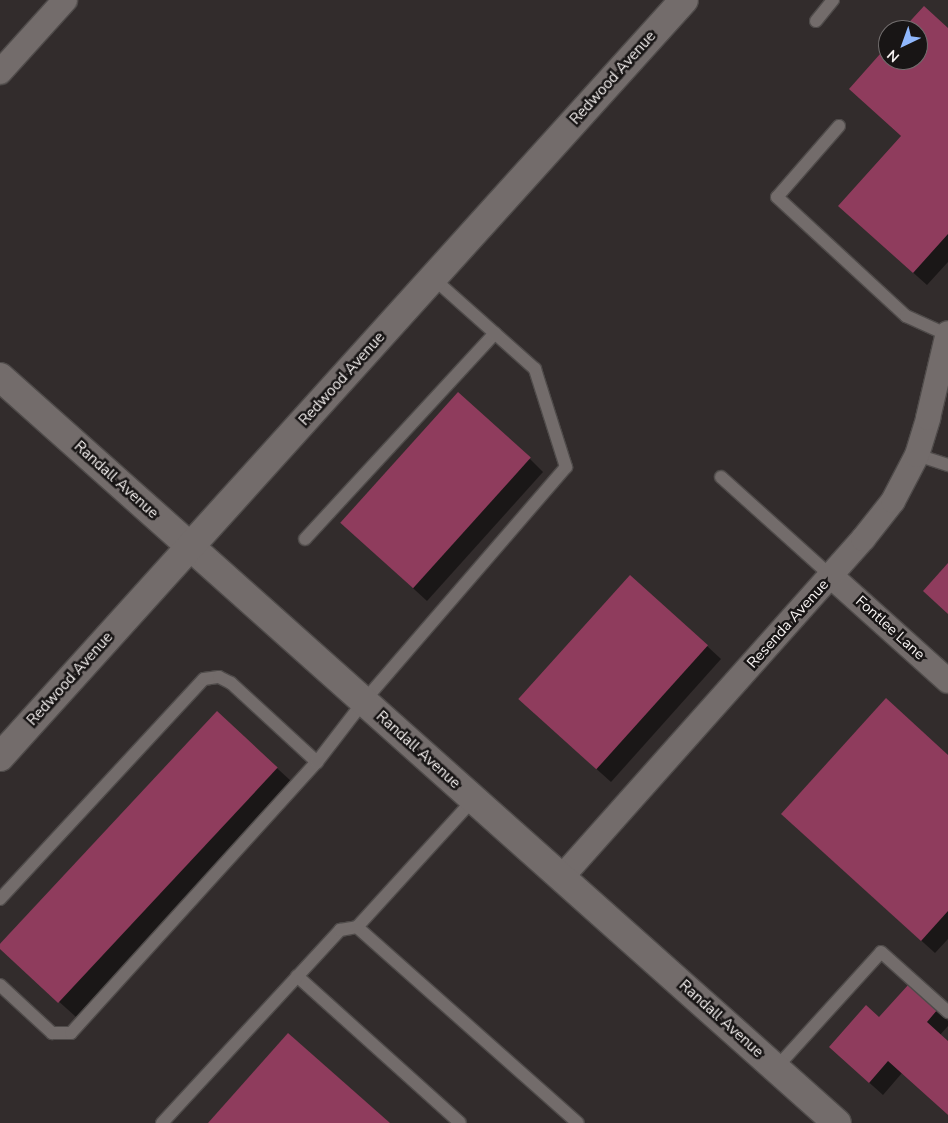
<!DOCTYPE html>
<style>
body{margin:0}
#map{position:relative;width:948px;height:1123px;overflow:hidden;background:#322c2c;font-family:"Nunito Sans",sans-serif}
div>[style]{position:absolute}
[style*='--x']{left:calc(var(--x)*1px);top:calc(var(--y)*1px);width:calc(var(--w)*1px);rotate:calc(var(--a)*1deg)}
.shadow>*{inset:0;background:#0007}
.building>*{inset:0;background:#8f3c5d;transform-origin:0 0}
.roads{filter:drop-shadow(1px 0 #4f4b4a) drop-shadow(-1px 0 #4f4b4a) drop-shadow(0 1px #4f4b4a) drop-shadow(0 -1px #4f4b4a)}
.service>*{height:12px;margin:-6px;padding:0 6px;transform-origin:6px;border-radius:6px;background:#736c6b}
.minor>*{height:24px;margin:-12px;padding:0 12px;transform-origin:12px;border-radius:12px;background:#736c6b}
.tertiary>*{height:28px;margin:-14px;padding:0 14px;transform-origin:14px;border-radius:14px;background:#736c6b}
span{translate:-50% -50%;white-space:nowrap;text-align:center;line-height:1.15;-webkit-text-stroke:5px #181515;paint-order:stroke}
.street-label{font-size:15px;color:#f8f4f3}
.north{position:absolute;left:878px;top:20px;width:50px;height:50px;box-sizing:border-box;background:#181515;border:1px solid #726e6e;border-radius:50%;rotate:222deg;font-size:14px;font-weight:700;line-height:20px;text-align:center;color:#f8f4f3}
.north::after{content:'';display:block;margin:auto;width:18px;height:22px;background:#90b8fd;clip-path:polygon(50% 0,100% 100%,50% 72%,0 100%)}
</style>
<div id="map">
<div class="shadow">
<i style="clip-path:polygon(948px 29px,948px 262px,927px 285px,853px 219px,902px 137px,864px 102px,888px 47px,888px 60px,918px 60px,918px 30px,903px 30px)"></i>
<i style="clip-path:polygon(530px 459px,543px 472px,427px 601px,341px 522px)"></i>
<i style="clip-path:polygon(707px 646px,721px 659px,611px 782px,534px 713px)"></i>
<i style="clip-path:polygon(217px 713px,291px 781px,76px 1017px,15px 962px)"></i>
<i style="clip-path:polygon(948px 756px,948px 939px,935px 953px,796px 827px)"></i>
<i style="clip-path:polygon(937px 1010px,948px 1021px,948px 1026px,940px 1035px,948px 1043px,948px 1115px,902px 1073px,883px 1095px,844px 1060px,879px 1018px)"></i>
</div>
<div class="building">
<i style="clip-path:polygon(924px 6px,948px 28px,948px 234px,913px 273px,838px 206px,901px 136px,849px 89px,888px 45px,888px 60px,918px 60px,918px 30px,902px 30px)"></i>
<i style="left:458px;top:392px;width:98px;height:176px;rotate:42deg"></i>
<i style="clip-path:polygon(948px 563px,948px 614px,923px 591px)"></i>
<i style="left:630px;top:575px;width:105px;height:167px;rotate:42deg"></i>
<i style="clip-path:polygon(886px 698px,948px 755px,948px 911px,921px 941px,781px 814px)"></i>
<i style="left:217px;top:711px;width:83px;height:322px;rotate:43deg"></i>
<i style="clip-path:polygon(909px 984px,938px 1009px,927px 1022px,948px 1041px,948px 1115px,888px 1061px,869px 1083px,829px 1047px,866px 1005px,879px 1017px)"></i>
<i style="clip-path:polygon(288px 1033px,390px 1123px,208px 1123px)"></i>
</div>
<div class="roads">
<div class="service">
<i style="--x:816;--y:21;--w:27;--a:-51"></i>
<i style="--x:839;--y:126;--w:94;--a:131.1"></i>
<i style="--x:777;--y:197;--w:176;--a:42.7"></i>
<i style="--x:906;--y:316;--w:46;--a:24.3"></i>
<i style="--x:917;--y:455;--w:33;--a:18"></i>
<i style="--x:721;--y:477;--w:148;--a:42"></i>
<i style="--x:305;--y:539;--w:280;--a:-47.3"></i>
<i style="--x:0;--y:899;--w:300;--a:-47.2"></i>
<i style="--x:204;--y:679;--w:15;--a:-8"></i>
<i style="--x:219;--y:677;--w:13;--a:27"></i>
<i style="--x:231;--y:683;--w:117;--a:42.6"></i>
<i style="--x:357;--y:927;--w:172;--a:-47.6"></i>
<i style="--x:297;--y:976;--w:219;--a:42"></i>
<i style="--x:0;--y:985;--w:71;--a:42.7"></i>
<i style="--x:52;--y:1033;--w:19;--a:0"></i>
<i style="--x:71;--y:1033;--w:366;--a:-47.8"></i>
<i style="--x:317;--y:762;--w:77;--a:-52.4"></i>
<i style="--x:364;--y:701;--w:309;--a:-49.2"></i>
<i style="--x:566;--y:467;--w:103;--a:-107.6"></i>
<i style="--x:535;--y:369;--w:137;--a:-138.3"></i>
<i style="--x:776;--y:1068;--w:156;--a:-47.8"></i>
<i style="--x:881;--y:952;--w:90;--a:41.8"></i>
<i style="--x:162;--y:1123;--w:263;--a:-47.3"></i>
<i style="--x:340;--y:930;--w:17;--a:-10"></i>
<i style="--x:357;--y:927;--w:295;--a:41.6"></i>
</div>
<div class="minor">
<i style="--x:0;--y:72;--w:97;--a:-47.9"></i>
<i style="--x:831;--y:576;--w:157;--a:41.9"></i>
<i style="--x:561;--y:878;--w:454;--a:-48.3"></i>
<i style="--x:863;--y:539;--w:48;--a:-51.7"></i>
<i style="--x:893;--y:501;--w:52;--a:-62.4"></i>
<i style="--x:917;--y:455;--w:39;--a:-73"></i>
<i style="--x:928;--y:418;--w:87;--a:-76.8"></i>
</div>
<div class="tertiary">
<i style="--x:0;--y:377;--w:1121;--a:41.71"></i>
<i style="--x:0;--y:757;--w:1020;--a:-47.9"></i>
</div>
</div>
<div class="street-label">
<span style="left:613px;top:78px;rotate:-48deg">Redwood Avenue</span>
<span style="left:342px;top:379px;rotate:-48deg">Redwood Avenue</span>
<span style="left:116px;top:480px;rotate:42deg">Randall Avenue</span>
<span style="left:788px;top:624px;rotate:-48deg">Resenda Avenue</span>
<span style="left:890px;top:628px;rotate:42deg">Fontlee Lane</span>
<span style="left:70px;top:679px;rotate:-48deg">Redwood Avenue</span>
<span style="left:418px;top:750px;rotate:42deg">Randall Avenue</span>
<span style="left:721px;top:1019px;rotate:42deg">Randall Avenue</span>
</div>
<div class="north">N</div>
</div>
